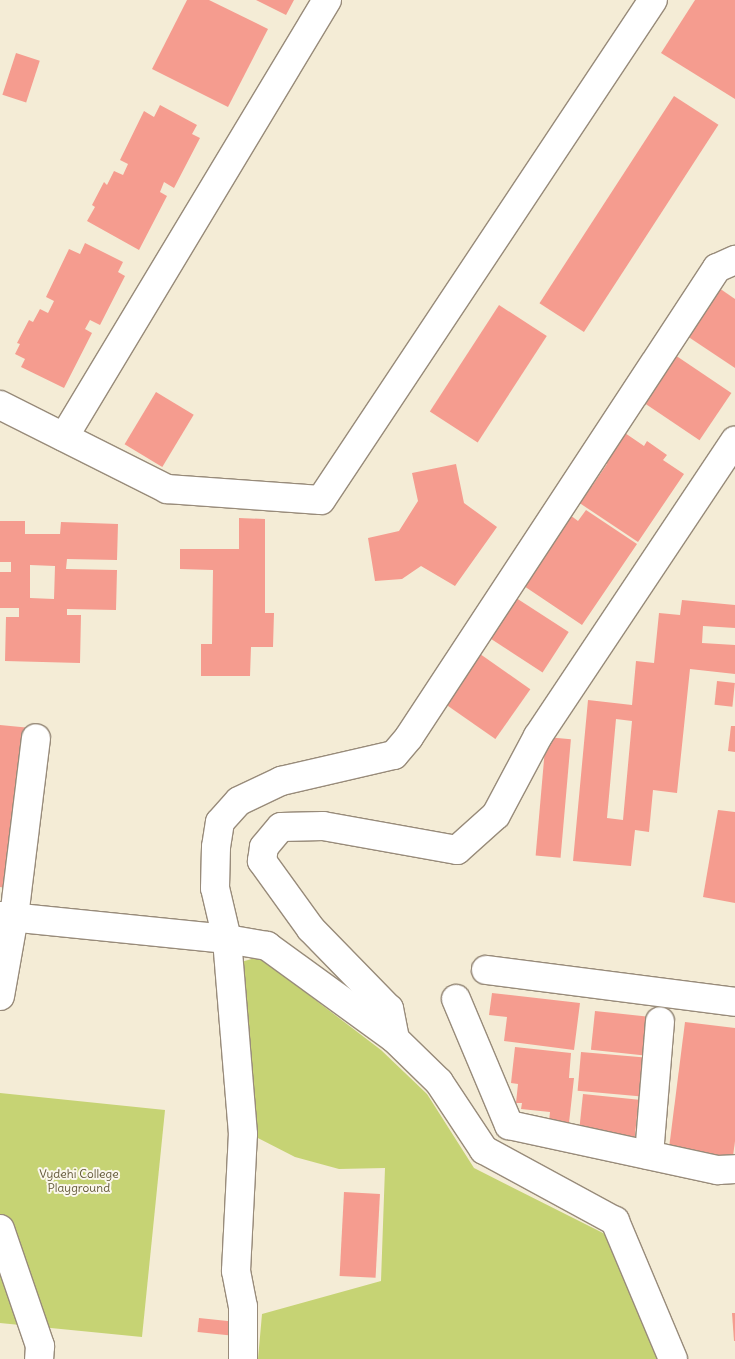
<!DOCTYPE html>
<style>
body{margin:0}
#map{position:relative;width:735px;height:1359px;overflow:hidden;background:#f4ecd6;font-family:Delius,sans-serif}
div>[style]{position:absolute}
[style*='--x']{left:calc(var(--x)*1px);top:calc(var(--y)*1px);width:calc(var(--w)*1px);rotate:calc(var(--a)*1deg)}
.green>*{inset:0;background:#c6d374}
.building>*{inset:0;background:#f59c8f;transform-origin:0 0}
.roads{filter:drop-shadow(1px 0 #988b7a) drop-shadow(-1px 0 #988b7a) drop-shadow(0 1px #988b7a) drop-shadow(0 -1px #988b7a)}
.minor>*{height:28px;margin:-14px;padding:0 14px;transform-origin:14px;border-radius:14px;background:#fff}
span{translate:-50% -50%;white-space:nowrap;text-align:center;line-height:1.15;-webkit-text-stroke:4px #fbf7ec;paint-order:stroke}
.park-label{font-size:12px;color:#5e5434}
</style>
<div id="map">
<div class="green">
<i style="clip-path:polygon(259px 957px,381px 1050px,427px 1094px,474px 1168px,607px 1235px,664px 1359px,258px 1359px,262px 1314px,381px 1281px,385px 1168px,339px 1169px,295px 1157px,252px 1135px,241px 962px)"></i>
<i style="clip-path:polygon(0 1093px,165px 1110px,142px 1337px,0 1323px)"></i>
</div>
<div class="building">
<i style="clip-path:polygon(187px 0,209px 0,268px 29px,228px 107px,152px 69px)"></i>
<i style="clip-path:polygon(256px 0,294px 0,286px 15px)"></i>
<i style="clip-path:polygon(695px 0,735px 0,735px 99px,661px 53px)"></i>
<i style="left:16px;top:53px;width:25px;height:44px;rotate:18deg"></i>
<i style="left:674px;top:96px;width:53px;height:247px;rotate:33deg"></i>
<i style="clip-path:polygon(160px 105px,197px 125px,192px 134px,200px 138px,174px 188px,164px 182px,160px 192px,167px 196px,139px 250px,87px 221px,95px 207px,92px 205px,104px 182px,107px 185px,114px 171px,123px 175px,128px 164px,120px 160px,144px 111px,154px 117px)"></i>
<i style="clip-path:polygon(85px 243px,123px 262px,118px 272px,125px 276px,100px 325px,90px 320px,85px 329px,92px 333px,64px 388px,21px 367px,25px 359px,15px 354px,20px 344px,17px 343px,29px 320px,33px 322px,40px 309px,48px 313px,54px 301px,46px 297px,69px 249px,80px 254px)"></i>
<i style="clip-path:polygon(719px 288px,735px 299px,735px 368px,687px 336px)"></i>
<i style="left:499px;top:305px;width:57px;height:127px;rotate:33deg"></i>
<i style="left:675px;top:355px;width:68px;height:57px;rotate:34deg"></i>
<i style="left:156px;top:392px;width:44px;height:61px;rotate:31deg"></i>
<i style="clip-path:polygon(622px 431px,644px 446px,647px 441px,667px 455px,663px 460px,684px 474px,638px 542px,575px 500px,586px 483px,592px 486px,607px 464px,602px 460px)"></i>
<i style="clip-path:polygon(456px 464px,464px 503px,497px 527px,455px 586px,421px 566px,402px 579px,375px 581px,368px 538px,399px 531px,418px 501px,412px 473px)"></i>
<i style="clip-path:polygon(562px 509px,578px 521px,586px 510px,637px 544px,582px 625px,518px 582px)"></i>
<i style="clip-path:polygon(239px 518px,265px 519px,265px 613px,274px 613px,273px 647px,251px 647px,250px 676px,201px 676px,201px 644px,212px 644px,213px 570px,180px 569px,180px 549px,239px 549px)"></i>
<i style="clip-path:polygon(evenodd,0 521px,25px 521px,25px 534px,60px 534px,61px 522px,118px 524px,117px 560px,67px 559px,66px 569px,117px 570px,116px 610px,67px 609px,67px 615px,81px 615px,80px 663px,5px 661px,6px 617px,19px 617px,19px 608px,0 608px,0 572px,11px 572px,11px 562px,0 562px,0 521px,30px 565px,55px 566px,54px 599px,30px 598px,30px 565px)"></i>
<i style="left:510px;top:594px;width:70px;height:48px;rotate:33deg"></i>
<i style="clip-path:polygon(evenodd,682px 600px,735px 605px,735px 628px,703px 626px,702px 643px,735px 645px,735px 674px,690px 669px,677px 793px,653px 790px,649px 832px,635px 830px,631px 866px,573px 861px,588px 700px,632px 705px,636px 661px,654px 663px,659px 613px,680px 615px,682px 600px,616px 719px,632px 721px,623px 820px,607px 818px,616px 719px)"></i>
<i style="left:473px;top:649px;width:70px;height:61px;rotate:35deg"></i>
<i style="left:717px;top:681px;width:18px;height:24px;rotate:6deg"></i>
<i style="clip-path:polygon(0 725px,31px 728px,14px 889px,0 887px)"></i>
<i style="clip-path:polygon(731px 726px,735px 726px,735px 752px,728px 751px)"></i>
<i style="left:546px;top:737px;width:25px;height:119px;rotate:5deg"></i>
<i style="clip-path:polygon(718px 810px,735px 812px,735px 903px,703px 897px)"></i>
<i style="clip-path:polygon(492px 993px,580px 1003px,574px 1050px,504px 1041px,507px 1017px,489px 1015px)"></i>
<i style="left:595px;top:1011px;width:54px;height:39px;rotate:6deg"></i>
<i style="clip-path:polygon(685px 1022px,735px 1028px,735px 1141px,732px 1164px,668px 1156px)"></i>
<i style="clip-path:polygon(515px 1047px,571px 1053px,569px 1078px,574px 1078px,569px 1123px,549px 1121px,550px 1112px,521px 1109px,522px 1103px,516px 1103px,518px 1084px,511px 1083px)"></i>
<i style="left:581px;top:1052px;width:67px;height:39px;rotate:5deg"></i>
<i style="left:583px;top:1094px;width:56px;height:40px;rotate:6deg"></i>
<i style="left:344px;top:1192px;width:36px;height:84px;rotate:3deg"></i>
<i style="clip-path:polygon(732px 1313px,735px 1313px,735px 1341px,734px 1341px)"></i>
<i style="left:199px;top:1318px;width:31px;height:14px;rotate:6deg"></i>
</div>
<div class="roads">
<div class="minor">
<i style="--x:0;--y:405;--w:187;--a:26.7"></i>
<i style="--x:167;--y:489;--w:154;--a:4.1"></i>
<i style="--x:321;--y:500;--w:600;--a:-56.42"></i>
<i style="--x:64;--y:437;--w:510;--a:-58.96"></i>
<i style="--x:0;--y:916;--w:228;--a:5.8"></i>
<i style="--x:227;--y:939;--w:41;--a:9.9"></i>
<i style="--x:267;--y:946;--w:158;--a:36"></i>
<i style="--x:486;--y:970;--w:251;--a:7.3"></i>
<i style="--x:0;--y:996;--w:80;--a:-80"></i>
<i style="--x:14;--y:917;--w:180;--a:-83"></i>
<i style="--x:456;--y:999;--w:137;--a:67.2"></i>
<i style="--x:509;--y:1125;--w:214;--a:12.2"></i>
<i style="--x:718;--y:1170;--w:17;--a:-3"></i>
<i style="--x:649;--y:1155;--w:134;--a:-85.3"></i>
<i style="--x:0;--y:1229;--w:124;--a:71.1"></i>
<i style="--x:40;--y:1346;--w:13;--a:94"></i>
<i style="--x:243;--y:1359;--w:52;--a:-90"></i>
<i style="--x:243;--y:1307;--w:37;--a:-101"></i>
<i style="--x:236;--y:1271;--w:137;--a:-87.1"></i>
<i style="--x:243;--y:1134;--w:196;--a:-94.7"></i>
<i style="--x:227;--y:939;--w:52;--a:-103.2"></i>
<i style="--x:215;--y:888;--w:41;--a:-88.6"></i>
<i style="--x:216;--y:847;--w:25;--a:-81"></i>
<i style="--x:220;--y:822;--w:28;--a:-48"></i>
<i style="--x:239;--y:801;--w:47;--a:-25.5"></i>
<i style="--x:281;--y:781;--w:116;--a:-13"></i>
<i style="--x:394;--y:755;--w:23;--a:-50"></i>
<i style="--x:409;--y:737;--w:561;--a:-56.71"></i>
<i style="--x:717;--y:268;--w:20;--a:-24"></i>
<i style="--x:673;--y:1359;--w:150;--a:-112.8"></i>
<i style="--x:615;--y:1221;--w:149;--a:-151.5"></i>
<i style="--x:484;--y:1150;--w:82;--a:-123.5"></i>
<i style="--x:439;--y:1082;--w:62;--a:-135.7"></i>
<i style="--x:395;--y:1039;--w:31;--a:-101"></i>
<i style="--x:389;--y:1009;--w:112;--a:-134.3"></i>
<i style="--x:311;--y:929;--w:84;--a:-125.8"></i>
<i style="--x:262;--y:861;--w:14;--a:-82"></i>
<i style="--x:264;--y:847;--w:26;--a:-50"></i>
<i style="--x:281;--y:827;--w:42;--a:-1.4"></i>
<i style="--x:323;--y:826;--w:136;--a:10.2"></i>
<i style="--x:457;--y:850;--w:52;--a:-41.9"></i>
<i style="--x:496;--y:815;--w:89;--a:-62"></i>
<i style="--x:538;--y:736;--w:355;--a:-56.3"></i>
</div>
</div>
<div class="park-label">
<span style="left:79px;top:1181px">Vydehi College<br>Playground</span>
</div>
</div>
